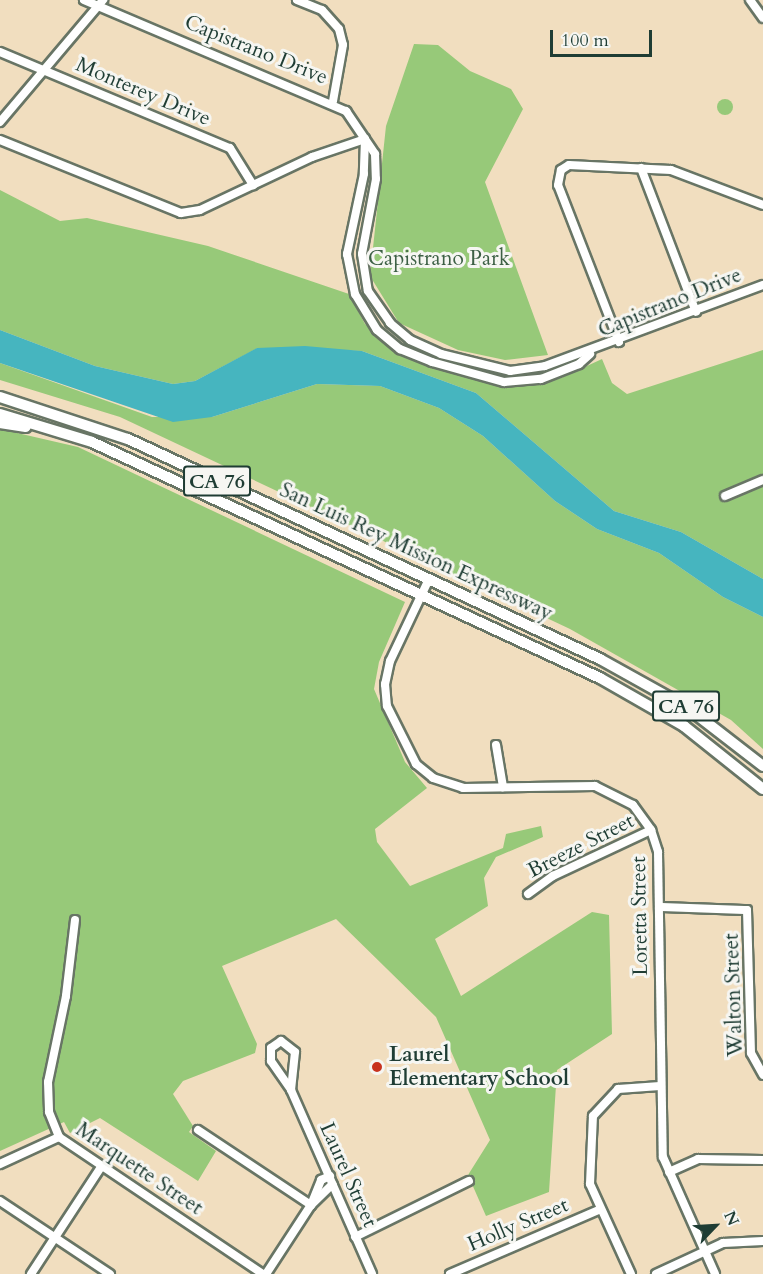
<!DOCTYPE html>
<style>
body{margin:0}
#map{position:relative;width:763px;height:1274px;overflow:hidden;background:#f1debf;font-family:Cardo,serif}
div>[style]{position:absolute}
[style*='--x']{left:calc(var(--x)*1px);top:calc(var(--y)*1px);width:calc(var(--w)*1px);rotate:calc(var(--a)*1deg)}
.green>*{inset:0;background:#97c979}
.round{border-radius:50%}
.water>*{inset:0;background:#46b5bf}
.roads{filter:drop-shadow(2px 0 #687565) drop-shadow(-2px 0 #687565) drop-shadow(0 2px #687565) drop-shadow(0 -2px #687565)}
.minor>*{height:8px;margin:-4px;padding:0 4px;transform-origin:4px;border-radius:4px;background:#fff}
.highway>*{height:10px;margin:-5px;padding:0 5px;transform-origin:5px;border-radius:5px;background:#fff}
.dots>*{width:16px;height:16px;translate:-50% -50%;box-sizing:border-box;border:3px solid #f6f6f2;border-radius:50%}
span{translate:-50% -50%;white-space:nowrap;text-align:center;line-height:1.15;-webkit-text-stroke:6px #f6f6f2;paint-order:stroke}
.shield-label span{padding:2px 4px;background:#f6f6f2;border:2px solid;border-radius:4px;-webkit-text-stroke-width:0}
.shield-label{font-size:20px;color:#1f3d34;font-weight:700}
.street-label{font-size:21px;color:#1f3d34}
.park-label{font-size:21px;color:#3d6045}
.poi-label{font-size:21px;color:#1f3d34;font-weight:700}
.left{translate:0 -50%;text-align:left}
.north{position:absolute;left:685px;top:1196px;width:60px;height:60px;-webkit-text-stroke:4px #f6f6f2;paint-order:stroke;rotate:65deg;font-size:16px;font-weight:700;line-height:24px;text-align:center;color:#1f3d34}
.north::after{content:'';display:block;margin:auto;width:21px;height:27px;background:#1f3d34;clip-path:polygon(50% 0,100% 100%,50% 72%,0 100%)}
.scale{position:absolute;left:550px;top:30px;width:102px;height:27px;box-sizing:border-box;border:3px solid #1f3d34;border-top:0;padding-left:8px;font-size:18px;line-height:21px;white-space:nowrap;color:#1f3d34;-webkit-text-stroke:4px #f6f6f2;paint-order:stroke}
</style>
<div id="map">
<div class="green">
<i style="clip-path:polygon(414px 44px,438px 45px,470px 71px,511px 89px,523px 109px,485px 182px,548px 355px,505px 360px,458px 350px,399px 323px,370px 276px,386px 126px)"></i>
<i class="round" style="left:717px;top:99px;width:16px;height:16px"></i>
<i style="clip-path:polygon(0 190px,60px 221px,87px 218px,208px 246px,349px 294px,365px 324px,406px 354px,507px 387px,561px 378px,602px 359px,612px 383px,627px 394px,763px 350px,763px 579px,681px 532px,614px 511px,476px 393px,362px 351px,258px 348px,195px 381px,173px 384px,95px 366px,0 330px)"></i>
<i style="clip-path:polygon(0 363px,152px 417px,212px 417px,317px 384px,380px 386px,439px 408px,483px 436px,555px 501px,597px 529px,659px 553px,723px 597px,763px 617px,763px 749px,731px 720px,570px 629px,120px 417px,0 380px)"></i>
<i style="clip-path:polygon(0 429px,78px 447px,405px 602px,379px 662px,374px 689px,405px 762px,427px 788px,375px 829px,377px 842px,410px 886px,503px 848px,506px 834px,541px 826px,543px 837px,496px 857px,484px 878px,488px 906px,435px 939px,461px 996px,592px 912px,609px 915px,612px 1034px,557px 1070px,549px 1192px,486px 1216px,468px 1175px,490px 1140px,436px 1017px,336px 919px,222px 966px,257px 1044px,255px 1053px,183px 1081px,173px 1094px,193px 1126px,189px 1132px,216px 1151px,198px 1181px,100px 1118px,70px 1133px,64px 1122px,0 1151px)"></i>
</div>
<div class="water">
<i style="clip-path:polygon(0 330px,95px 366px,173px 384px,195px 381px,257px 348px,305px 346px,362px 351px,476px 393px,614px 511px,681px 532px,763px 579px,763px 617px,723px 597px,659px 553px,597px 529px,555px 501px,483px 436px,439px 408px,380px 386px,317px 384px,212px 417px,173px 422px,0 363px)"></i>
</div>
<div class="roads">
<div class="minor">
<i style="--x:84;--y:0;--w:285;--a:23"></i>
<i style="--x:346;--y:111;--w:52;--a:56"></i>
<i style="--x:375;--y:154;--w:25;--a:88"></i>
<i style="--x:376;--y:179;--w:76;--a:100.6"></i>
<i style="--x:362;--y:254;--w:37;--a:81"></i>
<i style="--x:368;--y:291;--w:39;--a:55"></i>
<i style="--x:390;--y:323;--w:26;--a:40"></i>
<i style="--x:410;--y:340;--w:34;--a:24"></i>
<i style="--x:441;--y:354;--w:71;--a:13.8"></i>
<i style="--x:510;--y:371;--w:35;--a:-8"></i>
<i style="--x:545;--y:366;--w:233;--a:-20.4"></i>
<i style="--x:297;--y:0;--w:27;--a:22"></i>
<i style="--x:322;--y:10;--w:25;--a:48"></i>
<i style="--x:339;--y:29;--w:16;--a:76"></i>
<i style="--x:343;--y:45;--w:57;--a:100.1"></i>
<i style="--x:750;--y:0;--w:22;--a:54"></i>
<i style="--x:0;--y:52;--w:249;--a:22.7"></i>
<i style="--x:230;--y:148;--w:44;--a:58.1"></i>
<i style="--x:0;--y:122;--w:160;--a:-49.8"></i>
<i style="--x:365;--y:139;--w:35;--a:92"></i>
<i style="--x:364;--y:174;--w:82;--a:102"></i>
<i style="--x:347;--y:254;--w:41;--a:78.7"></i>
<i style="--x:355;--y:294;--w:42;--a:58.6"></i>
<i style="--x:377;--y:330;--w:30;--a:40"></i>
<i style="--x:400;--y:349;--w:35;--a:22"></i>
<i style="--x:432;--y:362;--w:75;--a:15.5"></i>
<i style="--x:504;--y:382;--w:37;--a:-5"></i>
<i style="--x:541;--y:379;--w:41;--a:-21.5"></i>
<i style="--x:579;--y:364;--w:15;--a:-42"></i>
<i style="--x:0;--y:140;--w:195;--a:22"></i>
<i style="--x:181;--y:213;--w:19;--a:-9"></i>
<i style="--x:200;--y:210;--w:124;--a:-25.3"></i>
<i style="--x:312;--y:157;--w:56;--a:-18.8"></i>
<i style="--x:641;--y:168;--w:154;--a:69.1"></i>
<i style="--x:619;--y:342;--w:168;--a:-111.2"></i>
<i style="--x:558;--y:185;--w:15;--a:-79"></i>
<i style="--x:561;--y:170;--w:9;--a:-32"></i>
<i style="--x:569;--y:165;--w:102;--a:2.8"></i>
<i style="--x:671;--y:170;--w:98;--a:20.8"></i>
<i style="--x:725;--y:496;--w:41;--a:-22.8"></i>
<i style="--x:429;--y:579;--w:91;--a:115.4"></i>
<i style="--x:390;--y:661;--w:24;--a:102"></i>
<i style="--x:385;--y:684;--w:22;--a:85"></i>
<i style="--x:387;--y:706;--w:65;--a:63.4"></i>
<i style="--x:416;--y:764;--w:22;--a:39"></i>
<i style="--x:433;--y:778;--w:32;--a:18"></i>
<i style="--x:463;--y:788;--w:132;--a:-0.9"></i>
<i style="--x:595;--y:786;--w:42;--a:26.6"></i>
<i style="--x:633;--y:805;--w:31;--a:54"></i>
<i style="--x:651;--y:830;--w:23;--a:72"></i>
<i style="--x:658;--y:852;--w:305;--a:89.1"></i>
<i style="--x:663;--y:1157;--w:128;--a:66"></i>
<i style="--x:496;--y:745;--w:43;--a:80.5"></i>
<i style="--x:528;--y:894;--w:31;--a:-36"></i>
<i style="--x:553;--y:876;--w:108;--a:-25.1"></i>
<i style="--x:659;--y:907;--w:88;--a:2"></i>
<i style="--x:747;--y:910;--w:143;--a:88.4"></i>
<i style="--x:751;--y:1053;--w:25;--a:61"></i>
<i style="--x:75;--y:920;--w:77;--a:96.8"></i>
<i style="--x:66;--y:996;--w:88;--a:101.8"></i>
<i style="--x:48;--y:1082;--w:30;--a:88"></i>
<i style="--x:49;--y:1112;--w:27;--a:68"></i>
<i style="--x:59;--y:1137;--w:246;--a:33.9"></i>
<i style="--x:291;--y:1090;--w:38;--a:-84"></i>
<i style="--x:295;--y:1052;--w:18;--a:-142"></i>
<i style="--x:281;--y:1041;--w:12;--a:145"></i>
<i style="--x:271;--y:1048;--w:13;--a:90"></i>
<i style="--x:271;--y:1061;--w:35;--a:55"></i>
<i style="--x:291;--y:1090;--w:201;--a:66.2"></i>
<i style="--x:198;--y:1130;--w:136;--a:33.6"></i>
<i style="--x:0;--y:1164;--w:65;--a:-24.6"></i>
<i style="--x:669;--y:1172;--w:32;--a:-24"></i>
<i style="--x:698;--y:1159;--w:65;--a:0.9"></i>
<i style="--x:0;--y:1201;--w:132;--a:33.6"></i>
<i style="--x:311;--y:1205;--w:27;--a:-68"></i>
<i style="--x:321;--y:1180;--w:10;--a:-24"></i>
<i style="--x:355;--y:1237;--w:127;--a:-26.2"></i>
<i style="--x:31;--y:1274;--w:128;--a:-56.8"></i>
<i style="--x:266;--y:1274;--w:82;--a:-56.9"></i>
<i style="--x:311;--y:1205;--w:30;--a:-44"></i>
<i style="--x:450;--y:1274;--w:164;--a:-23.3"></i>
<i style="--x:631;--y:1274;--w:99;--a:-114.5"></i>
<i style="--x:590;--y:1184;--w:68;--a:-87.5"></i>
<i style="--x:593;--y:1116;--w:37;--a:-47"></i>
<i style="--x:618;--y:1089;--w:42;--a:-4.1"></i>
<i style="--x:656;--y:1274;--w:74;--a:-24.8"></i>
<i style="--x:723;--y:1243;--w:40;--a:-2.9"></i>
</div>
<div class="highway">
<i style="--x:0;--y:397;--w:135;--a:18.2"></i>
<i style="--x:128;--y:439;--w:521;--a:24.99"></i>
<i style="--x:600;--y:659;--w:101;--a:29.1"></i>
<i style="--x:688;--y:708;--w:95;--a:37.7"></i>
<i style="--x:0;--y:414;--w:96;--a:16.9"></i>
<i style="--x:92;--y:442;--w:560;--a:24.92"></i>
<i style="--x:600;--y:678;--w:97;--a:29.7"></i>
<i style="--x:684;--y:726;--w:101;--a:38.6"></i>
<i style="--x:0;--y:423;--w:26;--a:9"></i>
</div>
</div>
<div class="dots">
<i style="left:377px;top:1067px;background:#c8321e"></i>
</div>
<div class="shield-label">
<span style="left:217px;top:481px">CA 76</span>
<span style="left:686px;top:706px">CA 76</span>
</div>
<div class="street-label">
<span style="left:256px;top:50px;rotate:22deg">Capistrano Drive</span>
<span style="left:143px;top:92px;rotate:23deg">Monterey Drive</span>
<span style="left:670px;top:303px;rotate:-22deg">Capistrano Drive</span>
<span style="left:416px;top:552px;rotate:25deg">San Luis Rey Mission Expressway</span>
<span style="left:581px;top:846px;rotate:-27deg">Breeze Street</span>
<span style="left:640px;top:916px;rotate:-91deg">Loretta Street</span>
<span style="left:734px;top:995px;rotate:-92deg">Walton Street</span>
<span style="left:139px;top:1169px;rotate:34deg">Marquette Street</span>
<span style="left:348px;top:1175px;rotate:66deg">Laurel Street</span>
<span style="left:518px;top:1225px;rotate:-23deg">Holly Street</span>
</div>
<div class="park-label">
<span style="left:439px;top:259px">Capistrano Park</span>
</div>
<div class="poi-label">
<span class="left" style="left:389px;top:1067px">Laurel<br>Elementary School</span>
</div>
<div class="north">N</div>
<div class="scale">100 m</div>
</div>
